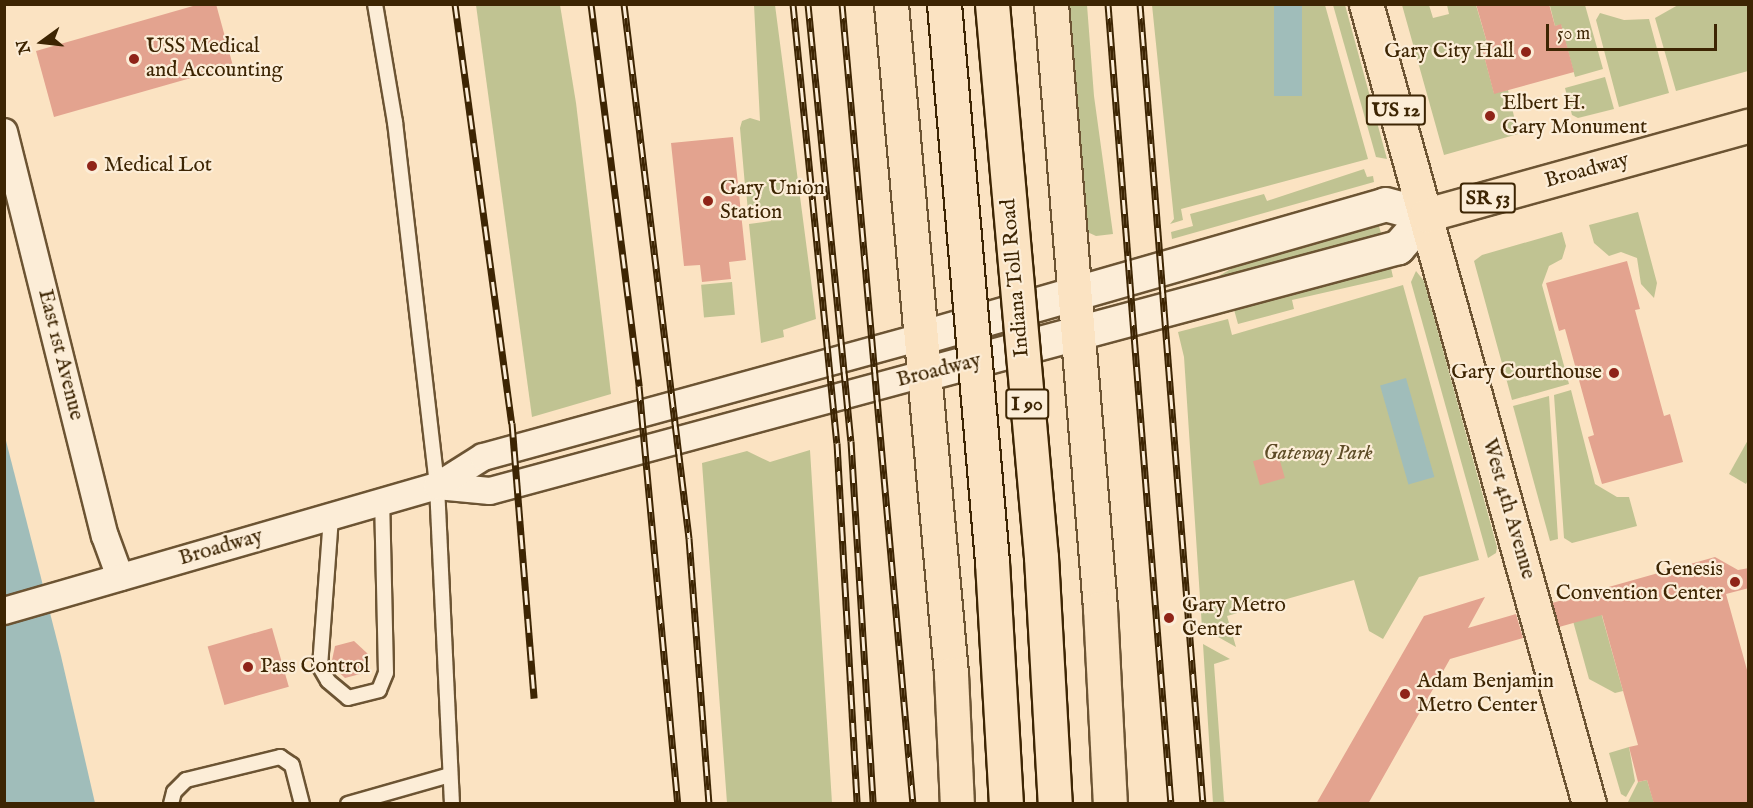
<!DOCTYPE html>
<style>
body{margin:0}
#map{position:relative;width:1753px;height:808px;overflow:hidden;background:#fbe3c2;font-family:"IM FELL English",serif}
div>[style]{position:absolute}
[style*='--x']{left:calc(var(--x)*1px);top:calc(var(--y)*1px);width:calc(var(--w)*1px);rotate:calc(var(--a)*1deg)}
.green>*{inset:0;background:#c0c392;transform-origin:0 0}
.water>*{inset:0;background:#a0bdba;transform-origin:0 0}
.building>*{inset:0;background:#e3a38f;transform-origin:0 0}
.roads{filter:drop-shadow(2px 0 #6c5433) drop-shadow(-2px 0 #6c5433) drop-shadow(0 2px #6c5433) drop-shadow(0 -2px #6c5433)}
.service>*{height:14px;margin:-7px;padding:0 7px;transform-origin:7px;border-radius:7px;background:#fcedd7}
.minor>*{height:26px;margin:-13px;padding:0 13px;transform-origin:13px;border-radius:13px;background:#fcedd7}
.secondary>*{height:33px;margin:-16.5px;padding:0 16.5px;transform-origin:16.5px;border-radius:16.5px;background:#fcedd7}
.primary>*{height:33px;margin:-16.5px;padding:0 16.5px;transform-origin:16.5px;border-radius:16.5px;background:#fbe3c2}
.motorway>*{height:33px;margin:-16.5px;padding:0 16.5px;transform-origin:16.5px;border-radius:16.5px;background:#fbe3c2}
.rail>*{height:7px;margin-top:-3.5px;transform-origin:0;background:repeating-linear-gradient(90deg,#fcedd7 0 14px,#3d2503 0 28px);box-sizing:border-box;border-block:2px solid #3d2503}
.bridges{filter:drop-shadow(2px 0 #3d2503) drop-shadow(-2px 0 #3d2503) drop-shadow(0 2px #3d2503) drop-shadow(0 -2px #3d2503)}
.motorway-bridge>*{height:33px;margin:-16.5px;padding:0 16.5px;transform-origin:16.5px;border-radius:16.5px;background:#fbe3c2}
.dots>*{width:16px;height:16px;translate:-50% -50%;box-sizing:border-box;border:3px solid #fcedd7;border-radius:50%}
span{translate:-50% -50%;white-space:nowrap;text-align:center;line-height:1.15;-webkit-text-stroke:4.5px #fcedd7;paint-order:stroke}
.shield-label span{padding:2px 4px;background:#fcedd7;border:2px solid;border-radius:4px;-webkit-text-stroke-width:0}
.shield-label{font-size:20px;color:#3d2503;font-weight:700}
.poi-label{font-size:21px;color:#3d2503}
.left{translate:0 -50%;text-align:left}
.right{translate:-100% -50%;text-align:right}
.street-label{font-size:21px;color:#3d2503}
.park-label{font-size:21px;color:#5e4c27;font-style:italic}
.frame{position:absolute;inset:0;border:6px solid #3d2503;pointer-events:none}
.north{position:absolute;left:12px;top:12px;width:60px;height:60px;-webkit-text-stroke:4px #fcedd7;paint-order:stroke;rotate:255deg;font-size:16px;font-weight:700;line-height:24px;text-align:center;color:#3d2503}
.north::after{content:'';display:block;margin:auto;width:21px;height:27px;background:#3d2503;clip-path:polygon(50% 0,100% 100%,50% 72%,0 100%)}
.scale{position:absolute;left:1546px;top:24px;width:171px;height:27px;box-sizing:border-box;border:3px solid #3d2503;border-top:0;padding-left:8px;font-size:18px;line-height:21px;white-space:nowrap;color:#3d2503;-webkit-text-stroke:4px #fcedd7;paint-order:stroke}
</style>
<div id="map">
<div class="green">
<i style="clip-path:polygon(476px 5px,560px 5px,576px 103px,611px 394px,532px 417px)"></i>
<i style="clip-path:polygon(754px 5px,775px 5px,816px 319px,783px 330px,784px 337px,761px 343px,749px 224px,771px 221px,769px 210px,748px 212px,746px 189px,767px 186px,766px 183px,745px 186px,740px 128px,742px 121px,750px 118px,760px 121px)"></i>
<i style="clip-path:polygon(1060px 5px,1087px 5px,1094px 96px,1113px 234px,1096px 236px,1083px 230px)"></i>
<i style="clip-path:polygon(1152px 5px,1325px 5px,1368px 159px,1181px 209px,1183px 220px,1170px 224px,1174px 219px)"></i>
<i style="clip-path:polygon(1333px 5px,1345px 5px,1387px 159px,1376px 157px)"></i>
<i style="clip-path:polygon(1402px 5px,1429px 5px,1433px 18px,1449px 14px,1447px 5px,1476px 5px,1488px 46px,1482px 48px,1494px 93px,1508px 90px,1518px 134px,1444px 155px)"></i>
<i style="clip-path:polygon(1585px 5px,1603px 69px,1575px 77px,1561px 25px,1555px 26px,1550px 6px)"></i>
<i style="clip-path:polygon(1678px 5px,1748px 5px,1748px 71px,1676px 91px,1655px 18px)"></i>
<i style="clip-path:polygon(1600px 13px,1624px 20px,1649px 19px,1669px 93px,1619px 107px,1596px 20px)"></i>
<i style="clip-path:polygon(1605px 77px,1614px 109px,1578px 118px,1572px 115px,1565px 88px)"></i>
<i style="clip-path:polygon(1364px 169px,1367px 177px,1373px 176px,1374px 182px,1172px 239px,1171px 232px,1193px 226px,1190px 214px,1264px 194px,1267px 201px)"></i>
<i style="clip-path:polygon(1638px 212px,1657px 283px,1654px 298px,1641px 284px,1637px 258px,1621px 252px,1609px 256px,1594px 243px,1589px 225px)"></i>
<i style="clip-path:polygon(1378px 223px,1382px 236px,1210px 281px,1250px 258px)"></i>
<i style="clip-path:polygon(1562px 232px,1566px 246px,1562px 259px,1549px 266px,1542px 285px,1569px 384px,1512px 400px,1474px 261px,1482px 255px)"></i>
<i style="clip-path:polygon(1397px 262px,1398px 266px,1391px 268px,1393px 277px,1292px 300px,1294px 309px,1238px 324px,1233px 306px)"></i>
<i style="clip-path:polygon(1416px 271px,1424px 281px,1497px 547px,1496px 553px,1488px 558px,1411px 282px)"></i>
<i style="left:732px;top:282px;width:33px;height:31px;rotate:85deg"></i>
<i style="clip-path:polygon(1403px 285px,1479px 560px,1419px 577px,1383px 639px,1369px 631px,1354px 580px,1227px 616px,1236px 647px,1202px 628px,1184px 357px,1178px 332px,1228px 319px,1232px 335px)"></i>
<i style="clip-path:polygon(1571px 390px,1595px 484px,1617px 497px,1629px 497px,1637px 526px,1572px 543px,1564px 538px,1554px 395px)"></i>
<i style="clip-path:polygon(1549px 396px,1558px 539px,1550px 541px,1513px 406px)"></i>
<i style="clip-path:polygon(1748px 440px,1748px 480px,1746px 484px,1729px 474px)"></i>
<i style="clip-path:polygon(810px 450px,832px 803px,727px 803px,702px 463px,747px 451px,770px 462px)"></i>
<i style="clip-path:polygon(1595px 591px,1623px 691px,1615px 693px,1589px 679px,1573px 621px,1570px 598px)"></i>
<i style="clip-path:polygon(1203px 644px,1230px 659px,1214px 664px,1224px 801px,1228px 803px,1213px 803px)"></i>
<i style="clip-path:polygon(1629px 747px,1635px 781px,1626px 797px,1621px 794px,1609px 753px)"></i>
<i style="clip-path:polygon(1647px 780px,1654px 803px,1627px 804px,1638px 782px)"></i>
</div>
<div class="water">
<i style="left:1274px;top:5px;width:28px;height:91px"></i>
<i style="left:1406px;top:378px;width:103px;height:27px;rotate:74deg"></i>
<i style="clip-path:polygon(4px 433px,61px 656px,95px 803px,5px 803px)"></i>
</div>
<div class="building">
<i style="clip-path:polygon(200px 4px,216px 4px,233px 66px,54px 117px,36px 51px)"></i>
<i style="clip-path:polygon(1476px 4px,1549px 4px,1555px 26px,1561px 24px,1574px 72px,1494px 94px,1482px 48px,1488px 46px)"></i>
<i style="clip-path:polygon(733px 137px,746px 260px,729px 262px,731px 279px,702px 282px,700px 265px,684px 266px,671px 143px)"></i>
<i style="clip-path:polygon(1627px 261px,1640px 309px,1635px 310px,1664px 416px,1670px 414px,1683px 462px,1602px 484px,1588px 437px,1594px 435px,1565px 329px,1559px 331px,1546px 283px)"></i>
<i style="left:1278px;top:454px;width:25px;height:26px;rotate:74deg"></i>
<i style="clip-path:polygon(1715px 557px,1738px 570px,1749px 568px,1749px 588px,1726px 594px,1749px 677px,1749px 804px,1654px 804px,1647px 780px,1638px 782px,1629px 747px,1638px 745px,1602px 615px,1559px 627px,1552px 603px)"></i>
<i style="clip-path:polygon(1485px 597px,1468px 628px,1516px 614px,1523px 638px,1450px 659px,1368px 804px,1316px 804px,1424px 616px)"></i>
<i style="left:272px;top:628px;width:61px;height:67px;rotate:74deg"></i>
<i style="clip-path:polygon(354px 641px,368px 654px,364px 673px,345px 678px,331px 665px,335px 646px)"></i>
</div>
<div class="roads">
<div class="service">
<i style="--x:375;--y:4;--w:120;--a:80.4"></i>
<i style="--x:395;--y:122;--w:366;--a:83.4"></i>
<i style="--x:437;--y:486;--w:318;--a:87.3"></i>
<i style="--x:331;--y:517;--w:150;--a:94.2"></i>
<i style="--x:320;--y:667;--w:16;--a:60"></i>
<i style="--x:328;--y:681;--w:26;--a:40"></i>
<i style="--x:348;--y:698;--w:32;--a:-14"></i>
<i style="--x:379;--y:690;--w:18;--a:-68"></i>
<i style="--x:386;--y:673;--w:171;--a:-91.3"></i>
<i style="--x:171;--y:804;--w:12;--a:-76"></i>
<i style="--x:174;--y:792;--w:17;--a:-45"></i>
<i style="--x:186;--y:780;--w:97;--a:-13.7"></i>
<i style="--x:280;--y:757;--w:14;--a:34"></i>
<i style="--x:292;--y:765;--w:40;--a:75.6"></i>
<i style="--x:348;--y:804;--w:106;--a:-15.9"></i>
</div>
<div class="minor">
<i style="--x:4;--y:132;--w:416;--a:76"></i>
<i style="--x:105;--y:536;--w:44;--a:69.9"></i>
<i style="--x:437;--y:486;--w:53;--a:5.4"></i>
<i style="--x:490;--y:491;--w:446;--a:-15.1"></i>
<i style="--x:4;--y:611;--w:451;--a:-16.1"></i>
<i style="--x:437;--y:486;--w:54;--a:-32.2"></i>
<i style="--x:483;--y:457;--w:452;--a:-15.3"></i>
</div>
<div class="secondary">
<i style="--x:919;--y:338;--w:485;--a:-16"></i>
<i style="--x:1385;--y:204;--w:42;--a:15"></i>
<i style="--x:1426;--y:215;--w:43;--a:131.2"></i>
<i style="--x:1398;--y:247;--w:494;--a:165"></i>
</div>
<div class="primary">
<i style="--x:1366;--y:4;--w:830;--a:74.42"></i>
<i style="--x:1426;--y:215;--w:334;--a:-15.5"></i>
</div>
<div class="motorway">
<i style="--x:891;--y:4;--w:673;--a:84.88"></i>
<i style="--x:951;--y:674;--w:130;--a:87.4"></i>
<i style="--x:1051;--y:4;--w:606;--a:85.36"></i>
<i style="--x:1100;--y:608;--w:196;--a:87.1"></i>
</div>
</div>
<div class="rail">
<i style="--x:455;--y:4;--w:423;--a:82.3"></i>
<i style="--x:512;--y:423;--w:276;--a:85.4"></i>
<i style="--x:591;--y:4;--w:385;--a:82.8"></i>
<i style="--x:639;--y:386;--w:420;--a:84.7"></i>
<i style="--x:624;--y:4;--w:538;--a:83.06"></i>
<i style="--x:689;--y:538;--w:267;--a:85.7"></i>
<i style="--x:793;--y:4;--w:441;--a:84.3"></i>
<i style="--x:837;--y:443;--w:362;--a:86.8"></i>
<i style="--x:808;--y:4;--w:439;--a:84.4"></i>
<i style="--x:851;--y:441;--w:364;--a:86.5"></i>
<i style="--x:842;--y:4;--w:803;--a:84.93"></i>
<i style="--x:1108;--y:4;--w:802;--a:85.5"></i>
<i style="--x:1140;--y:4;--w:802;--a:85.5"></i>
</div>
<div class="bridges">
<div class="motorway-bridge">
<i style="--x:944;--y:4;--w:560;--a:85.08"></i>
<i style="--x:992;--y:562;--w:242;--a:86.7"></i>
<i style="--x:992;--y:4;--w:555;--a:84.94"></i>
<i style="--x:1041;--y:557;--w:247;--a:86.8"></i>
</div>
</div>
<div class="dots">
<i style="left:1526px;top:52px;background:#8f2418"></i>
<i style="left:134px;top:59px;background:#8f2418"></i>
<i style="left:1490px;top:116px;background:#8f2418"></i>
<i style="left:92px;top:166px;background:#8f2418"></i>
<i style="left:708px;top:201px;background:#8f2418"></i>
<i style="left:1614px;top:373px;background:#8f2418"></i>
<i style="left:1735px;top:582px;background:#8f2418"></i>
<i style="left:1169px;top:618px;background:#8f2418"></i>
<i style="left:248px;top:667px;background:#8f2418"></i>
<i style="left:1405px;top:694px;background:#8f2418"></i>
</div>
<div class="shield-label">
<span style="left:1396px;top:110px">US 12</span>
<span style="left:1488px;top:198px">SR 53</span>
<span style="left:1027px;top:404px">I 90</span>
</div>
<div class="poi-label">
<span class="left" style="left:146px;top:59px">USS Medical<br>and Accounting</span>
<span class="right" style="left:1514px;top:52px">Gary City Hall</span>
<span class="left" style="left:1502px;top:116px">Elbert H.<br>Gary Monument</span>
<span class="left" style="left:104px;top:166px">Medical Lot</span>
<span class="left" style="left:720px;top:201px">Gary Union<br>Station</span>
<span class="right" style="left:1602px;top:373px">Gary Courthouse</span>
<span class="right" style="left:1723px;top:582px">Genesis<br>Convention Center</span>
<span class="left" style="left:1182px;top:618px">Gary Metro<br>Center</span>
<span class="left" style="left:260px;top:667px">Pass Control</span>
<span class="left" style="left:1417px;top:694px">Adam Benjamin<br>Metro Center</span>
</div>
<div class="street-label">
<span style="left:1587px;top:171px;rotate:-15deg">Broadway</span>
<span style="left:1016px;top:278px;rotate:-95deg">Indiana Toll Road</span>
<span style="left:60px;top:355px;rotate:76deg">East 1st Avenue</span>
<span style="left:939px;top:371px;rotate:-14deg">Broadway</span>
<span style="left:1508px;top:509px;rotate:74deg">West 4th Avenue</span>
<span style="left:221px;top:548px;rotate:-16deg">Broadway</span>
</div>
<div class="park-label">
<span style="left:1318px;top:454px">Gateway Park</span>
</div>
<div class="frame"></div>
<div class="north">N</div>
<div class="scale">50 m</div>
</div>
